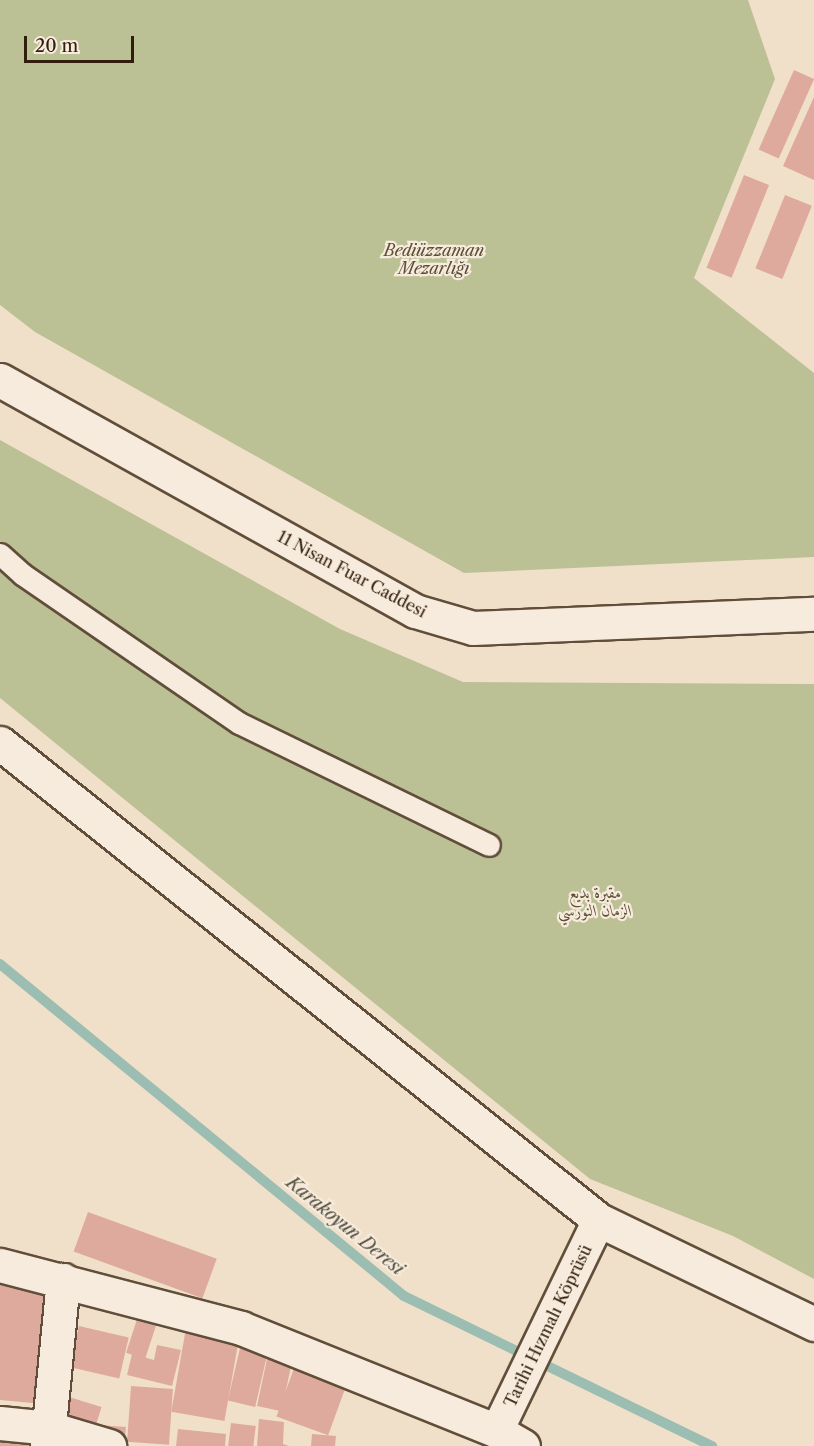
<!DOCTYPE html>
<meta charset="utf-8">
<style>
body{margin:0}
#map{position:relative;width:814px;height:1446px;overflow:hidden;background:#f1e0c9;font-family:"Libre Caslon Text",Amiri,serif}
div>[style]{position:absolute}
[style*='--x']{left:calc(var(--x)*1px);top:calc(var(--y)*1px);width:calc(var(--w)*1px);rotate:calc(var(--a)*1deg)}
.green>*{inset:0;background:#bcc195}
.stream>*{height:10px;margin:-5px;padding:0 5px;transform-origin:5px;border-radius:5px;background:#9bbdb2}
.building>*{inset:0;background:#deaa9d;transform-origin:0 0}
.roads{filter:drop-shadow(2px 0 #614e3a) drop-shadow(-2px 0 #614e3a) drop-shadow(0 2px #614e3a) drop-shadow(0 -2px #614e3a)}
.service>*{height:21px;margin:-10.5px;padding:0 10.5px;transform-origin:10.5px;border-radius:10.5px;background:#f6ebdc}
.pedestrian>*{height:32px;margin:-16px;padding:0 16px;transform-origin:16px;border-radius:16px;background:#f6ebdc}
.minor>*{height:33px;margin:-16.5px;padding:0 16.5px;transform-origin:16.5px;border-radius:16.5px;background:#f6ebdc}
.tertiary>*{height:33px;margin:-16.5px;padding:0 16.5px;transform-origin:16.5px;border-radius:16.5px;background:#f6ebdc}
.secondary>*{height:33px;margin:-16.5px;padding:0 16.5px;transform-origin:16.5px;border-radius:16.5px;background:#f6ebdc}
span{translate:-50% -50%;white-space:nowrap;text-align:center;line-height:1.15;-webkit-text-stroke:4.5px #f6ebdc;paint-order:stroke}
.park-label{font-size:16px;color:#5b4e34;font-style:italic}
.street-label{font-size:16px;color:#311d0b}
.water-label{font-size:18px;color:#514d3d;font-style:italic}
.scale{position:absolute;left:24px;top:36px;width:110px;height:27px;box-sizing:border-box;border:3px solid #311d0b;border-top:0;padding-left:8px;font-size:18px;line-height:21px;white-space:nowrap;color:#311d0b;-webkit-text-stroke:4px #f6ebdc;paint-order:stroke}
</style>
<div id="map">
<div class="green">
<i style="clip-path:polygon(0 0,748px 0,775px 79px,694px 278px,814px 373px,814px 557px,464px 573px,35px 332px,0 305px)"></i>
<i style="clip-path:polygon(0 440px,340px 629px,463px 682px,814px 684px,814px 1279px,733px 1236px,590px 1179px,0 698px)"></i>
</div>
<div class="stream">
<i style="--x:0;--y:964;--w:523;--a:39.41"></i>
<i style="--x:404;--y:1296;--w:343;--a:26"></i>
</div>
<div class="building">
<i style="left:794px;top:70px;width:22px;height:87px;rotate:24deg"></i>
<i style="clip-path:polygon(814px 97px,814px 180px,783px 166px)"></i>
<i style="left:744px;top:175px;width:27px;height:100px;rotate:22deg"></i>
<i style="left:785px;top:195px;width:29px;height:79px;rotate:22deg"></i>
<i style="left:88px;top:1212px;width:137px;height:42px;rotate:20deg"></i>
<i style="clip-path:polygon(0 1285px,51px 1289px,43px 1404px,0 1400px)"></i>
<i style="left:140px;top:1310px;width:20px;height:45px;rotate:18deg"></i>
<i style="left:79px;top:1326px;width:51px;height:42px;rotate:13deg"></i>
<i style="left:186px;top:1328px;width:54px;height:85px;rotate:10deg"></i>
<i style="clip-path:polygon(157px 1345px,181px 1350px,172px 1386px,127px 1375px,132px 1354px,154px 1360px)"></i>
<i style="left:240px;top:1348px;width:28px;height:54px;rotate:13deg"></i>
<i style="left:267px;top:1359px;width:25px;height:48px;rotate:12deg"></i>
<i style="left:297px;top:1360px;width:55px;height:60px;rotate:20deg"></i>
<i style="left:131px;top:1386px;width:42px;height:56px;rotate:4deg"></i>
<i style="left:69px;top:1397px;width:34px;height:28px;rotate:17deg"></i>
<i style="clip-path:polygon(259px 1419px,284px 1422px,283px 1444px,289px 1446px,257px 1446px)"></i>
<i style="left:231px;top:1423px;width:25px;height:23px;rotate:7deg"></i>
<i style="left:98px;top:1425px;width:28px;height:15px;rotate:4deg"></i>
<i style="clip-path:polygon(178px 1429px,226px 1434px,225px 1446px,176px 1446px)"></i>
<i style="clip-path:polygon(0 1431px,40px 1446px,0 1446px)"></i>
<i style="clip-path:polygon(312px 1434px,336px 1436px,335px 1446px,311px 1446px)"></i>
</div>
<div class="roads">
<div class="service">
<i style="--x:0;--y:554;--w:30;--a:42"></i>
<i style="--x:22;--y:574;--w:263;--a:34.5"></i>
<i style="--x:239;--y:723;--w:278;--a:26"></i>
</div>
<div class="pedestrian">
<i style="--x:497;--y:1431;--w:234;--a:-64.2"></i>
</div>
<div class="minor">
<i style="--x:0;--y:743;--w:766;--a:38.53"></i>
<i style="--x:599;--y:1220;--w:239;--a:25.8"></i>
<i style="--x:0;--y:1423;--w:49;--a:5.8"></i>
<i style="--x:49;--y:1428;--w:63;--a:16.7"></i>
<i style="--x:47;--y:1446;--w:167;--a:-84.5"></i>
</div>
<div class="tertiary">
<i style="--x:0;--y:1265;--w:249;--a:14.6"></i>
<i style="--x:241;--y:1328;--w:276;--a:21.9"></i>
<i style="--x:497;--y:1431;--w:30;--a:30"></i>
</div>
<div class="secondary">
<i style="--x:0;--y:380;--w:475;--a:29.1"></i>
<i style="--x:415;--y:611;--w:60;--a:16.3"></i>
<i style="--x:473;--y:628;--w:341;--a:-2.4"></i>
</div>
</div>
<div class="park-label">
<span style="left:434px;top:259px">Bediüzzaman<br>Mezarlığı</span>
<span style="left:595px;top:901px">مقبرة بديع<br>الزمان النورسي</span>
</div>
<div class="street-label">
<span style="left:352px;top:574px;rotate:28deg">11 Nisan Fuar Caddesi</span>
<span style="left:548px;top:1326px;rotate:-64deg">Tarihi Hızmalı Köprüsü</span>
</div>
<div class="water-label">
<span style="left:345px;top:1226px;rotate:39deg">Karakoyun Deresi</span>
</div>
<div class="scale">20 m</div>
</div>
